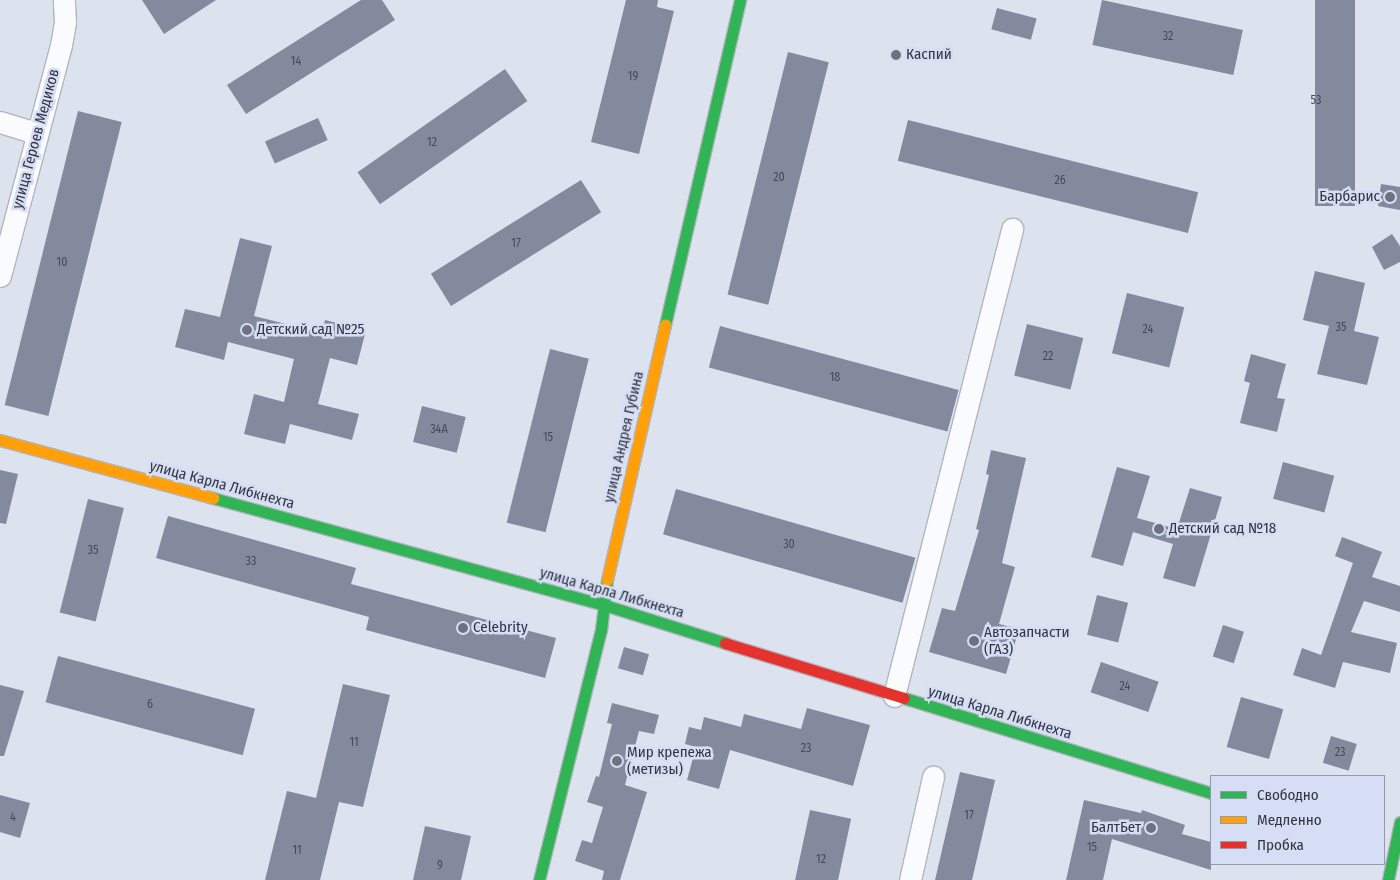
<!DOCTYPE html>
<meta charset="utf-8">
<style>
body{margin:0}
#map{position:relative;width:1400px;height:880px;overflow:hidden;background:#dce2ee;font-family:"Fira Sans Condensed",sans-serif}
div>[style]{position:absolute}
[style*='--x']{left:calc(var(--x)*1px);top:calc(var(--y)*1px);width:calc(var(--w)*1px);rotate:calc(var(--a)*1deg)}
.building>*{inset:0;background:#848a9d;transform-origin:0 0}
.roads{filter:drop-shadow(1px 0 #b1b5bf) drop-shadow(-1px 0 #b1b5bf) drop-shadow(0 1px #b1b5bf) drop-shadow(0 -1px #b1b5bf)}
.street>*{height:21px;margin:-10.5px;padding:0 10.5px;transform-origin:10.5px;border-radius:10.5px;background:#fafbfc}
.fast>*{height:11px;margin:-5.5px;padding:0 5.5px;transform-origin:5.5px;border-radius:5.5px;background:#30b455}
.slow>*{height:11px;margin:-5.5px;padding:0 5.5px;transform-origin:5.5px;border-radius:5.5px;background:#ff9f0a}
.jam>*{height:11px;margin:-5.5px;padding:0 5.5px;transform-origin:5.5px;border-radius:5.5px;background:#e5322d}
.dots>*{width:14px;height:14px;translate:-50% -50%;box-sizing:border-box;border:2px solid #d5def5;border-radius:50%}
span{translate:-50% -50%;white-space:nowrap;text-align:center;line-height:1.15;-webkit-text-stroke:5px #d5def5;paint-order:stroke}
.number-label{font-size:12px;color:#464a56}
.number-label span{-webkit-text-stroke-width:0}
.poi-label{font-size:15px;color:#32353e}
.left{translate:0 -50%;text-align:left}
.right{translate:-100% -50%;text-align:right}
.street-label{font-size:15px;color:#32353e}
.legend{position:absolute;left:1210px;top:775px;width:175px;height:90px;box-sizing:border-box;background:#d5def5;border:1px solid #949aac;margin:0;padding:6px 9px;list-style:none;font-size:15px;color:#32353e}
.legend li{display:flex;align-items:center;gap:10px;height:25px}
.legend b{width:25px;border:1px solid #949aac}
</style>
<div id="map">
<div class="building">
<i style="clip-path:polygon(142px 0,216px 0,164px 34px)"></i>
<i style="clip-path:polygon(361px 0,382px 0,395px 20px,246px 114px,227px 85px)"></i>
<i style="clip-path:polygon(626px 0,658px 0,657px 7px,674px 11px,639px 154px,591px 142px)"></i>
<i style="left:1102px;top:0;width:144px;height:46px;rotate:12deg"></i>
<i style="left:1315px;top:0;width:40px;height:206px"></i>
<i style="left:997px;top:8px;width:41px;height:22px;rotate:15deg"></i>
<i style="left:788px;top:52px;width:42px;height:250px;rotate:14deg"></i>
<i style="left:505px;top:69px;width:39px;height:180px;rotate:55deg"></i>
<i style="left:78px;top:111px;width:45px;height:303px;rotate:14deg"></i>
<i style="left:318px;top:118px;width:24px;height:58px;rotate:66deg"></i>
<i style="left:908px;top:120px;width:299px;height:42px;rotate:14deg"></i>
<i style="left:581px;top:180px;width:38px;height:177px;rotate:58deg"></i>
<i style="clip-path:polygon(1381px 184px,1400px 187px,1400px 210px,1378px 206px)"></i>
<i style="clip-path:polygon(1392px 234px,1400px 246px,1400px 262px,1384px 270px,1372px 247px)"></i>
<i style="clip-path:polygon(240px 238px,272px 246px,254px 316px,322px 333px,325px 320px,366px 330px,357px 365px,330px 358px,318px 404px,359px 414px,352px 440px,290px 424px,285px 444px,244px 434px,254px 394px,284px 402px,294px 359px,228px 342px,224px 360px,175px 347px,185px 309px,220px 317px)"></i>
<i style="clip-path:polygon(1315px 271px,1365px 283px,1354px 331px,1379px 337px,1367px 385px,1317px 374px,1329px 326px,1303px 320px)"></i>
<i style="left:1127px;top:293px;width:59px;height:62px;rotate:14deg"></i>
<i style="left:1027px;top:324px;width:58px;height:53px;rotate:14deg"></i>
<i style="left:720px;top:326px;width:247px;height:43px;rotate:15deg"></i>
<i style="left:550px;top:349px;width:40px;height:179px;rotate:14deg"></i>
<i style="clip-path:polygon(1251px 354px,1286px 364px,1277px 398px,1285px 399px,1277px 432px,1240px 423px,1250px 383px,1244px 381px)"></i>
<i style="left:422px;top:406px;width:45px;height:37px;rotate:14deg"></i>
<i style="clip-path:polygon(991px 450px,1026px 458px,1002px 563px,1015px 567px,999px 624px,1019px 629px,1006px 674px,929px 652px,942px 608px,955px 611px,979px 530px,976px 529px,989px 475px,986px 474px)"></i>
<i style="left:1283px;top:462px;width:53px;height:38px;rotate:15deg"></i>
<i style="clip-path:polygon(1117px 467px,1150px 476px,1137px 518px,1177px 529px,1190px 488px,1222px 497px,1195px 587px,1163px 578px,1173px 544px,1133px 532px,1123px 566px,1091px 557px)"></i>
<i style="clip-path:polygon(0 470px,18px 474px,6px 524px,0 523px)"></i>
<i style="left:676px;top:489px;width:249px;height:47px;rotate:16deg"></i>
<i style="left:88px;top:499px;width:37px;height:117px;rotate:14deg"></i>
<i style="clip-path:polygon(168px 516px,356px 568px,351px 584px,556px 638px,545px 678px,366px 630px,369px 617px,156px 558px)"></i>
<i style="clip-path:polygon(1342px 537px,1382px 552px,1372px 577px,1400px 586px,1400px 612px,1364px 601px,1351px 632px,1397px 643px,1390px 673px,1343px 662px,1335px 688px,1293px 675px,1302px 648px,1321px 655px,1353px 563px,1335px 556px)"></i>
<i style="left:1097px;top:595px;width:32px;height:41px;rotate:14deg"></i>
<i style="left:1223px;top:625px;width:22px;height:33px;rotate:18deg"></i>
<i style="left:624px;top:647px;width:26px;height:22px;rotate:16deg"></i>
<i style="left:58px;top:656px;width:204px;height:48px;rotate:15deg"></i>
<i style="left:1101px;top:662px;width:61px;height:32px;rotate:19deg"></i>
<i style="clip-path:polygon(343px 684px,390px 695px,363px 807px,339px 802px,320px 880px,265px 880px,287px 791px,316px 798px)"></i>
<i style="clip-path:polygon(0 685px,24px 691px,4px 756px,0 756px)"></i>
<i style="left:1241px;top:697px;width:44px;height:52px;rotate:16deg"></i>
<i style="clip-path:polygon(612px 703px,659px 715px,654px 734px,639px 731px,625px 785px,647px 792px,620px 880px,602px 880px,604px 871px,575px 861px,582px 840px,592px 843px,603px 807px,587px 802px,596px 776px,599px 777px,612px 724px,607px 723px)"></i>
<i style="clip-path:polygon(807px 708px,870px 725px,853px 786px,730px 750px,719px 789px,687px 780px,696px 747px,685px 744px,689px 727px,701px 730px,704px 717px,741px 727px,744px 714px,801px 729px)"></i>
<i style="left:1331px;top:736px;width:27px;height:28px;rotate:17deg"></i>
<i style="left:960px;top:772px;width:36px;height:111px;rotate:13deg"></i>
<i style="clip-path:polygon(0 795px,30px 803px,20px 838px,0 832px)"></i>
<i style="clip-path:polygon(1084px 800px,1141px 813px,1142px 810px,1185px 825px,1182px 834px,1211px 842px,1211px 870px,1112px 839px,1103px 880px,1066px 880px)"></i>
<i style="left:810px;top:810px;width:42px;height:72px;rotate:12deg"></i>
<i style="clip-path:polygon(425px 826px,471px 836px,461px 880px,413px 880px)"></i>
</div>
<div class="roads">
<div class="street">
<i style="--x:0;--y:122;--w:38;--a:17"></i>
<i style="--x:0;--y:276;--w:239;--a:-75.2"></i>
<i style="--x:61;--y:45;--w:23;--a:-80"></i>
<i style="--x:65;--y:22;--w:22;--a:-93"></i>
<i style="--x:894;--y:696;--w:482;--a:-75.8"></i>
<i style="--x:910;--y:880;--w:106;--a:-77.4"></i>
</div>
<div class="fast">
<i style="--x:665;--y:325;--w:334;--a:-77"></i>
<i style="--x:213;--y:498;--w:405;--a:15.3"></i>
<i style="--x:604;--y:605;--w:127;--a:17.4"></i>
<i style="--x:904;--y:698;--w:321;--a:17.2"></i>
<i style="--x:539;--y:880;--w:258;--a:-76.1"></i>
<i style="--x:601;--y:630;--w:50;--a:-83.2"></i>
<i style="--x:1388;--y:880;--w:59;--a:-78.3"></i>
</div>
<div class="slow">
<i style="--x:0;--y:440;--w:221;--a:15.2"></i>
<i style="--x:607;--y:580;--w:262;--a:-77.2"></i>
</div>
<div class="jam">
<i style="--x:725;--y:643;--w:187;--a:17.1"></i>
</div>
</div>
<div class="dots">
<i style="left:896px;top:55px;background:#6e727c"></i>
<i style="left:1390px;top:197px;background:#6e727c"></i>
<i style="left:247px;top:330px;background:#6e727c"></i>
<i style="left:1159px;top:529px;background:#6e727c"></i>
<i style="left:463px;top:628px;background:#6e727c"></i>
<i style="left:974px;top:641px;background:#6e727c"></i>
<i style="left:617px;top:761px;background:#6e727c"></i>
<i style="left:1151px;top:828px;background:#6e727c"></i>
</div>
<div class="number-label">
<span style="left:1168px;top:37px">32</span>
<span style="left:296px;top:62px">14</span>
<span style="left:633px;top:77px">19</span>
<span style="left:1316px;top:101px">53</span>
<span style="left:432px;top:143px">12</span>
<span style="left:779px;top:178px">20</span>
<span style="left:1060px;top:181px">26</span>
<span style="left:516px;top:244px">17</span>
<span style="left:62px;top:263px">10</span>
<span style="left:1341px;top:328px">35</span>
<span style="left:1148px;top:330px">24</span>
<span style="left:1048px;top:357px">22</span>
<span style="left:835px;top:378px">18</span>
<span style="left:439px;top:430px">34А</span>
<span style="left:548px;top:438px">15</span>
<span style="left:789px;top:545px">30</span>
<span style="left:93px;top:551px">35</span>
<span style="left:251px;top:562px">33</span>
<span style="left:1125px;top:687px">24</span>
<span style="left:150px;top:705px">6</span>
<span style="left:354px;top:743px">11</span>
<span style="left:806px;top:749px">23</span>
<span style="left:1340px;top:753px">23</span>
<span style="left:969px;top:816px">17</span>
<span style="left:13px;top:818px">4</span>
<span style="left:1092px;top:848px">15</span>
<span style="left:297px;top:851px">11</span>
<span style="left:821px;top:860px">12</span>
<span style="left:440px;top:866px">9</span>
</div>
<div class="poi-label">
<span class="left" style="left:906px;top:55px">Каспий</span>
<span class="right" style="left:1380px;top:197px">Барбарис</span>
<span class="left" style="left:257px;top:330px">Детский сад №25</span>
<span class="left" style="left:1169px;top:529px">Детский сад №18</span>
<span class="left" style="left:473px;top:628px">Celebrity</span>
<span class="left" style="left:984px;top:641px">Автозапчасти<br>(ГАЗ)</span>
<span class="left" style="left:627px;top:761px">Мир крепежа<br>(метизы)</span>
<span class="right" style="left:1141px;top:828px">БалтБет</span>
</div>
<div class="street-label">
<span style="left:36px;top:139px;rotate:-75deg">улица Героев Медиков</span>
<span style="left:624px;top:437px;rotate:-77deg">улица Андрея Губина</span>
<span style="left:222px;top:485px;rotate:15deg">улица Карла Либкнехта</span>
<span style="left:612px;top:593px;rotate:16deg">улица Карла Либкнехта</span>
<span style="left:1000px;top:713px;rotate:17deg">улица Карла Либкнехта</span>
</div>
<ul class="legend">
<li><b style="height:6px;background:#30b455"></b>Свободно</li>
<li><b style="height:6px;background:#ff9f0a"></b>Медленно</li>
<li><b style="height:6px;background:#e5322d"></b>Пробка</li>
</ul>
</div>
